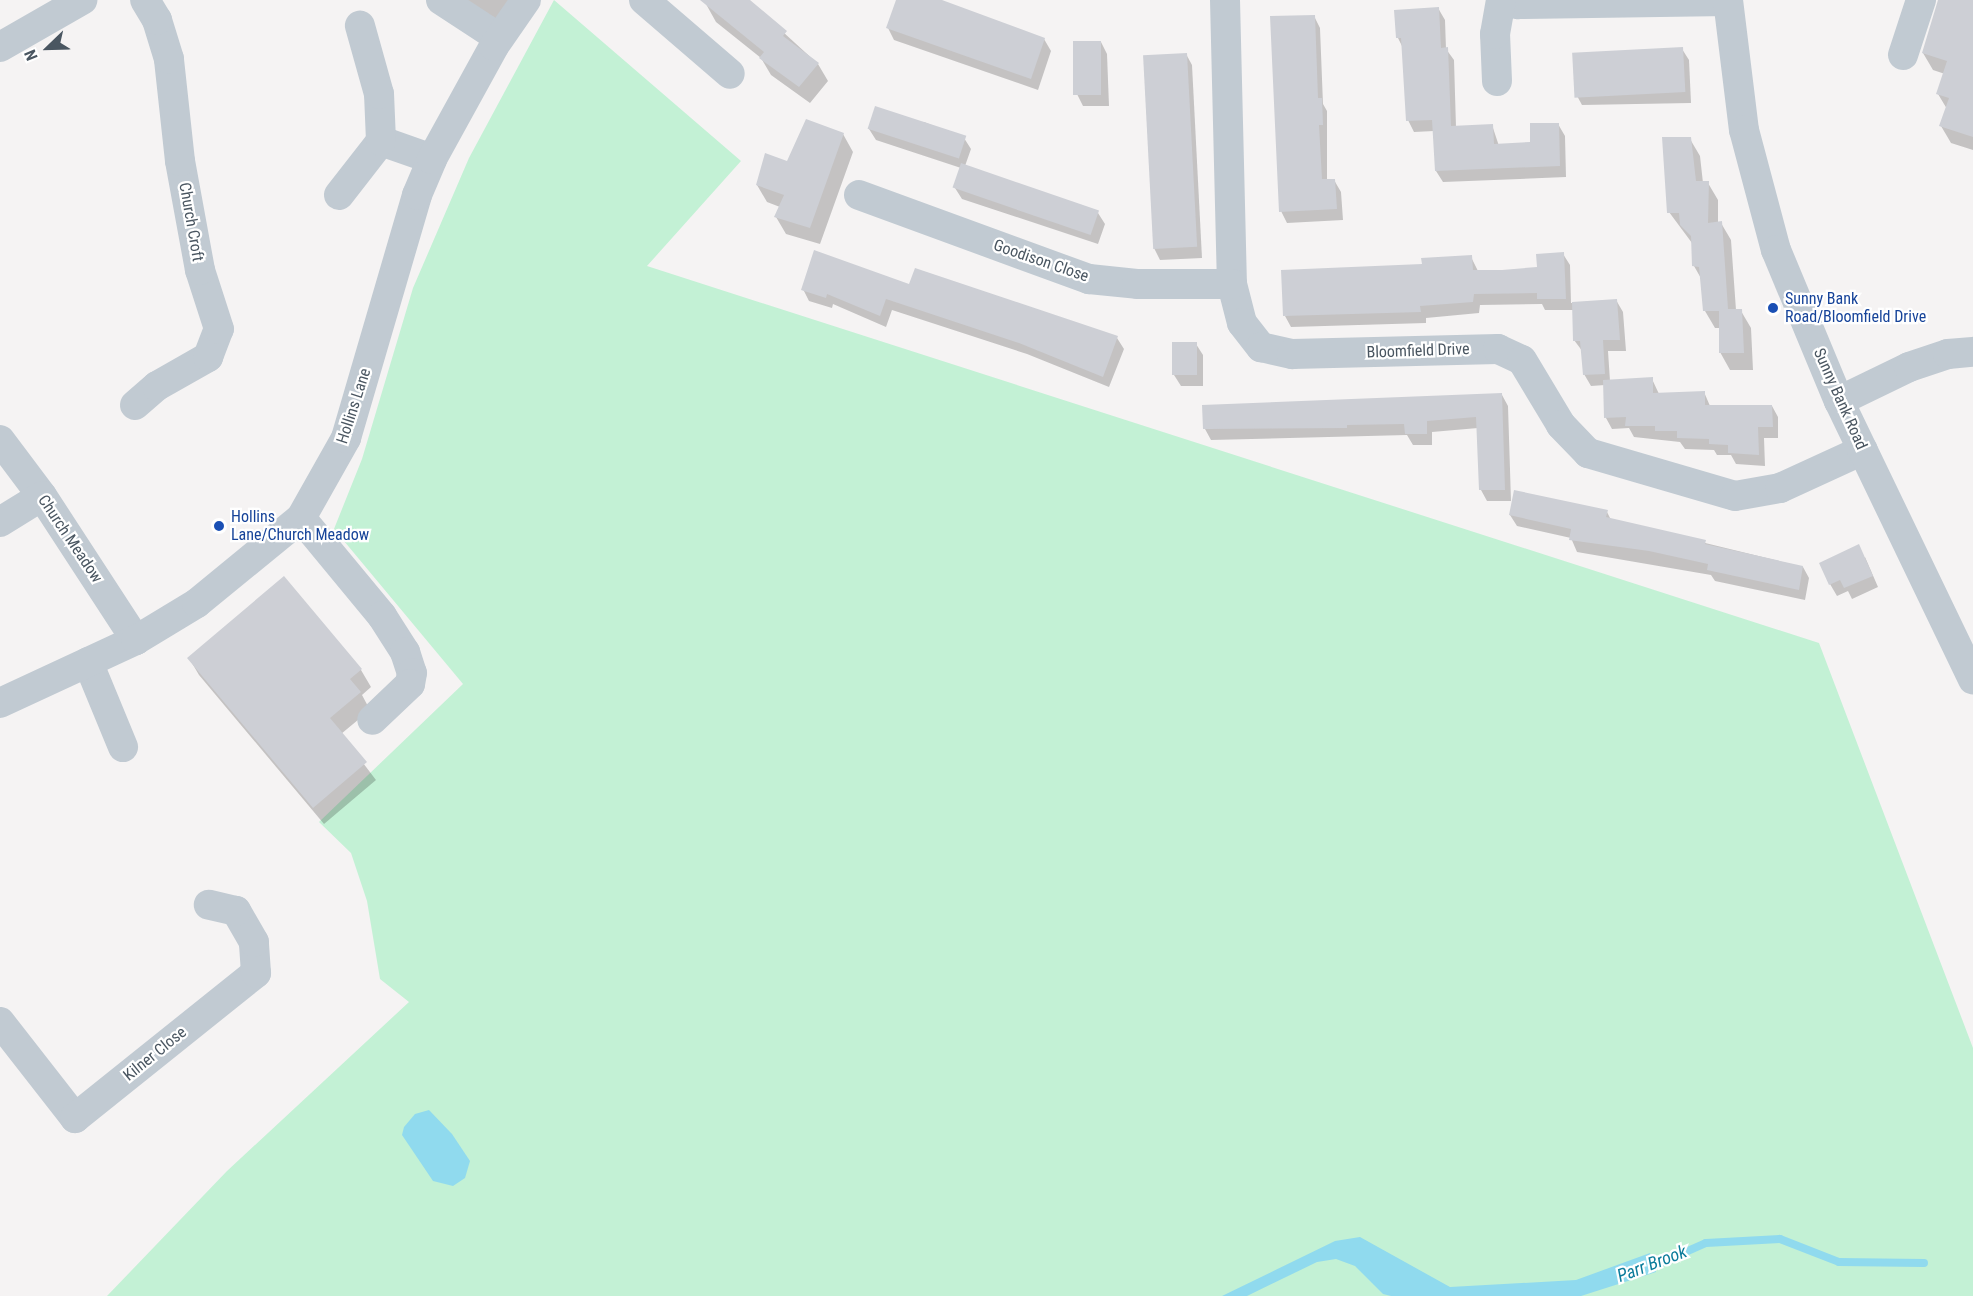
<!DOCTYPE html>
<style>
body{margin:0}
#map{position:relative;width:1973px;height:1296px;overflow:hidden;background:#f5f3f3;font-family:"Roboto Condensed",sans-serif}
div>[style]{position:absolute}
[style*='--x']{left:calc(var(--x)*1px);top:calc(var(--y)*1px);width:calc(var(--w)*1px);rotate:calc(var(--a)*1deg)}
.green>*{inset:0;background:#c3f1d5}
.water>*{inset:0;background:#90daee}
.shadow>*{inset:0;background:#0003}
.stream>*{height:8px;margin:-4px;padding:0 4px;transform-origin:4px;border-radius:4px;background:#90daee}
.building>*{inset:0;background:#cdcfd5;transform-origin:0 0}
.minor>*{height:30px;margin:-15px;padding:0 15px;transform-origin:15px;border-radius:15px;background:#c1cad2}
.dots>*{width:16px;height:16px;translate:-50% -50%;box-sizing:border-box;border:3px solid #fff;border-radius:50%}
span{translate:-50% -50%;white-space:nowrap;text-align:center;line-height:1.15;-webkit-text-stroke:4.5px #fff;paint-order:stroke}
.street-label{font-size:16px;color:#4a5661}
.transit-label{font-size:16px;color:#164399}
.left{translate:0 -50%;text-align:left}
.water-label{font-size:18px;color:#0c7c9b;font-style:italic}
.north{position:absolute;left:18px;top:18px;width:60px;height:60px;-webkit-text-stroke:4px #fff;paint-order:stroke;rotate:247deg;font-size:16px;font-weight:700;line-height:24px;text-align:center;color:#4a5661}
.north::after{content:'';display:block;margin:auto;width:21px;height:27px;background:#4a5661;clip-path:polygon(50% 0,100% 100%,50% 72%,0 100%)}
</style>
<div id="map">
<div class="green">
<i style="clip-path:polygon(554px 0,741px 161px,647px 266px,1819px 643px,1973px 1048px,1973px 1296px,107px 1296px,227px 1171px,409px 1002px,380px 979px,367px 901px,351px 853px,319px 822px,463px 684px,334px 529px,362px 459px,413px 288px,469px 158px)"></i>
</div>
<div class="water">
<i style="clip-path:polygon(429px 1110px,452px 1134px,470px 1161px,465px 1178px,453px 1186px,433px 1181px,402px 1135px,404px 1127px,415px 1114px)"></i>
<i style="clip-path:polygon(1360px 1237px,1450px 1287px,1576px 1280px,1650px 1253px,1656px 1272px,1581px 1296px,1391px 1296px,1383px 1294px,1355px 1266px,1336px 1259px,1317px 1262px,1247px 1296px,1222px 1296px,1335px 1241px)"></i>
</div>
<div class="shadow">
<i style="clip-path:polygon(458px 0,518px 0,499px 27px)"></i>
<i style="clip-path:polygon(709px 0,748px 0,818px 64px,828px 81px,810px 103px,771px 75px,761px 58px,716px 22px,706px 4px)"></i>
<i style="clip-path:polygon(898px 0,933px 0,1044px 39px,1051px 51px,1038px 90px,894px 40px,888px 28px)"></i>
<i style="clip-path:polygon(1939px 0,1973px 0,1973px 150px,1951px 143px,1941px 126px,1947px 109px,1938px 94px,1945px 74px,1933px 70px,1923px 53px)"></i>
<i style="clip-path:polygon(1438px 8px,1445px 20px,1446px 49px,1454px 60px,1456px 127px,1492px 125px,1499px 146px,1532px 144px,1558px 124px,1565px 136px,1566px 177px,1443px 182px,1436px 171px,1434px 131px,1414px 132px,1408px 120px,1403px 48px,1398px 38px,1395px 11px)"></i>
<i style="clip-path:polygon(1314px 16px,1320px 28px,1323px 104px,1327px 111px,1327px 181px,1334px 180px,1341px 192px,1343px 220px,1287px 223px,1281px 211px)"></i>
<i style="clip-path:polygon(1101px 42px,1107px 54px,1109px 106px,1083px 106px,1077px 94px)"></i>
<i style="clip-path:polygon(1682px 49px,1689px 60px,1691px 103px,1582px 105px,1576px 94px,1574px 54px)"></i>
<i style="clip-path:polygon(1186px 54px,1192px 65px,1202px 258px,1160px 260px,1154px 248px)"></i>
<i style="clip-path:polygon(924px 122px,964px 138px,971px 149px,965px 166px,1098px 213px,1105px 224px,1098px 244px,962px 199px,955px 188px,961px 168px,876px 140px,869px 129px)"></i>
<i style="clip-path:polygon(843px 134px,853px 152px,820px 244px,786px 234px,776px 217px,780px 207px,767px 202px,757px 185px,788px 163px)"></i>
<i style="clip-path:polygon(1690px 139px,1700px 156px,1703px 183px,1708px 183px,1718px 200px,1718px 223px,1721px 223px,1731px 240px,1736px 310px,1741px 311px,1751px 328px,1753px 370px,1730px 370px,1720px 352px,1720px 328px,1715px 328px,1705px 311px,1702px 280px,1694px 266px,1692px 243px,1669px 212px)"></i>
<i style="clip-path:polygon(1563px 254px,1570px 265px,1571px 303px,1616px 300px,1623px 312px,1626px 351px,1608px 351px,1610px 381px,1652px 379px,1659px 394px,1704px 392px,1710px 406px,1772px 406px,1778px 417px,1778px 438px,1764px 438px,1765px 466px,1736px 464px,1731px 455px,1717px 455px,1714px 450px,1685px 449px,1680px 442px,1634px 437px,1629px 428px,1612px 429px,1606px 418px,1605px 385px,1591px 386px,1584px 374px,1583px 352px,1574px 340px,1573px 310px,1545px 310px,1542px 304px,1480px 305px,1479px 313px,1426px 318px,1426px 323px,1291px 327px,1285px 316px,1423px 266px,1471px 257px,1478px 271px,1538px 269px)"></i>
<i style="clip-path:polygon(910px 286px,1117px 338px,1124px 349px,1109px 387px,1027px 354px,892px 310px,886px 327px,833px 304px,832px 308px,809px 301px,803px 289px)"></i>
<i style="clip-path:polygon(1196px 344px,1203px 355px,1203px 386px,1181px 386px,1174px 375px)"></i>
<i style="clip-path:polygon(1502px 395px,1508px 406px,1511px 501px,1487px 501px,1481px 490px,1478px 428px,1432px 432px,1432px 445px,1413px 445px,1407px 435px,1211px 440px,1205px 429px)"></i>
<i style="clip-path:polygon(1607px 512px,1611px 520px,1803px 567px,1809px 578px,1805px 600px,1715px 581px,1711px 575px,1577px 552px,1571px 538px,1517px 526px,1510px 515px)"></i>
<i style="clip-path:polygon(1865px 557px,1878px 587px,1852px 599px,1848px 591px,1837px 596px,1830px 584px)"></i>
<i style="clip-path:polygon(189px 658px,361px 670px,371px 687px,362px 695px,370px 710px,341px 734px,376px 780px,324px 824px,199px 675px)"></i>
</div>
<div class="stream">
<i style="--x:1647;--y:1269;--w:64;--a:-23.8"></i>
<i style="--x:1706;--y:1243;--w:74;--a:-3.1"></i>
<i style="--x:1780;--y:1239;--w:63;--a:21.3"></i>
<i style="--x:1839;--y:1262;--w:85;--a:0.7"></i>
</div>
<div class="building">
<i style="clip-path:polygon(700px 0,750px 0,787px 31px,783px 36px,819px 63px,799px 87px,759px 58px,764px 52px)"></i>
<i style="clip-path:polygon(896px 0,942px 0,1045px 38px,1031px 79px,886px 28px)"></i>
<i style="clip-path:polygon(1938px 0,1973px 0,1973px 137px,1939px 126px,1949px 98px,1936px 94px,1947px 61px,1922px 53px)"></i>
<i style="clip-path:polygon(1439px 7px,1441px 48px,1448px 47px,1451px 126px,1493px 124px,1494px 144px,1530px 142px,1530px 123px,1559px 123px,1560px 166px,1435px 171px,1432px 120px,1406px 121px,1401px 38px,1396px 38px,1394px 10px)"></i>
<i style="clip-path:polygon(1315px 15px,1318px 98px,1322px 98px,1323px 125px,1319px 125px,1322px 179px,1335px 179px,1337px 209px,1279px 212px,1270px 16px)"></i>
<i style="left:1073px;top:41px;width:28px;height:54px"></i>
<i style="left:1683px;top:47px;width:45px;height:111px;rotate:87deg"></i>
<i style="left:1187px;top:53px;width:194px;height:44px;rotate:87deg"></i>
<i style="left:875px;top:106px;width:96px;height:24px;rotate:18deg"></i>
<i style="clip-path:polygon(806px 119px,844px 133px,810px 228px,774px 217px,784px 195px,756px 185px,765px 153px,787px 161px)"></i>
<i style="clip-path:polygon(1662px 137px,1691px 137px,1696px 181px,1709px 181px,1708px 223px,1722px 221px,1728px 309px,1742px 309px,1744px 353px,1719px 353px,1719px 311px,1703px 311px,1699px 267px,1692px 266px,1691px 236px,1680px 225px,1679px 213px,1667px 213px)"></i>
<i style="left:961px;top:163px;width:146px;height:26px;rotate:19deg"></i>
<i style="clip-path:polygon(814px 250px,909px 284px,915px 268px,1118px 336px,1103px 377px,1019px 343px,886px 299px,880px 316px,827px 294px,826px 298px,801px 290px)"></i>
<i style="clip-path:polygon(1564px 252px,1566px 299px,1537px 299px,1537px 293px,1474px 294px,1473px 302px,1420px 306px,1421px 312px,1283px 316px,1281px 270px,1422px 264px,1421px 258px,1472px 255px,1473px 270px,1502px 270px,1537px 267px,1536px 254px)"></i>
<i style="clip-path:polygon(1617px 299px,1620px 340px,1603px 340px,1605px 374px,1583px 375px,1580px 341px,1573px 341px,1572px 302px)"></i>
<i style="left:1197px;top:342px;width:33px;height:25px;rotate:90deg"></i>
<i style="clip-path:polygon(1653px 377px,1653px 393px,1705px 391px,1705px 405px,1772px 405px,1773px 427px,1758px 427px,1759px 455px,1728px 453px,1728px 445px,1709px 444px,1709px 439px,1677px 438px,1677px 431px,1655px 431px,1655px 426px,1625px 426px,1626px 417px,1604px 418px,1603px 380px)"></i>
<i style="clip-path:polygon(1502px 393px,1505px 490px,1479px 490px,1476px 417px,1427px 421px,1427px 434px,1405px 434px,1404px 424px,1347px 425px,1347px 428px,1203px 429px,1202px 405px)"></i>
<i style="clip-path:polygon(1514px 490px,1608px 510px,1606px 517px,1706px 540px,1705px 544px,1803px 566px,1799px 590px,1707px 570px,1708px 564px,1649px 551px,1569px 540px,1571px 529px,1509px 515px)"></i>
<i style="clip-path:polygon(1859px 544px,1873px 576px,1844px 588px,1840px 580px,1829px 585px,1819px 563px)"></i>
<i style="clip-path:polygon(284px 576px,362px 669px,350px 679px,361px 692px,330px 718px,367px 762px,313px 808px,187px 658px)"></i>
</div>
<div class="minor">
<i style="--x:441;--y:0;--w:69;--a:33.2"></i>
<i style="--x:644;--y:0;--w:113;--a:40.7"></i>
<i style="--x:1225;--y:0;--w:284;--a:88.6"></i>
<i style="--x:1232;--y:284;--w:40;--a:75.6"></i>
<i style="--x:1242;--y:323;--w:31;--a:52"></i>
<i style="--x:1261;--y:347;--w:32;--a:13"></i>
<i style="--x:1292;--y:354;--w:206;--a:-1.4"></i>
<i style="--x:1498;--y:349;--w:26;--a:25"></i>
<i style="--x:1522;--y:360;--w:76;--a:59"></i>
<i style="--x:1561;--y:425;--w:39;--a:46"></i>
<i style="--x:1588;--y:453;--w:153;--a:16.3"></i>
<i style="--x:1735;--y:496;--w:46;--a:-10.1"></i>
<i style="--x:1780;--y:488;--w:91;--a:-24.6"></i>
<i style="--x:1503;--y:0;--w:16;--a:15"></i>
<i style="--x:1518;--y:4;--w:210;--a:-0.8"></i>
<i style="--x:1728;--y:0;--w:131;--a:83"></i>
<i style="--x:1744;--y:130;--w:124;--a:75.1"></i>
<i style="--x:1776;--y:250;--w:164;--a:67.4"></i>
<i style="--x:1839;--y:401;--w:309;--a:64.3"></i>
<i style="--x:0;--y:47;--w:95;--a:-29.8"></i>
<i style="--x:1903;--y:55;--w:58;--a:-71.9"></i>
<i style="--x:1497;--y:81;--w:47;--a:-92.4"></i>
<i style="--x:1495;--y:34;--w:35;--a:-80"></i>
<i style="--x:381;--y:141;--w:54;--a:19.4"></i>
<i style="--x:339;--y:195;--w:68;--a:-52.1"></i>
<i style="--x:381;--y:141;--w:47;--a:-92.4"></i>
<i style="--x:379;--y:94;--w:71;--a:-105.6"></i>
<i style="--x:859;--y:195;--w:245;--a:20.1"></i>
<i style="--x:1089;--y:279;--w:48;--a:5.9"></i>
<i style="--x:1137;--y:284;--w:95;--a:0"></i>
<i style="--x:1839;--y:401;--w:78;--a:-25.9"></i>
<i style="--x:1909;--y:367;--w:41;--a:-18.4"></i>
<i style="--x:1948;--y:354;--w:25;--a:-5"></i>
<i style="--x:135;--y:405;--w:29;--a:-41"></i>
<i style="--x:157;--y:386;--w:59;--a:-29.6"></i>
<i style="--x:208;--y:357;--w:30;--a:-69"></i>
<i style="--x:219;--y:329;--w:62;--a:-107.9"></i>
<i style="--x:200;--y:270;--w:111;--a:-100.4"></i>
<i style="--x:180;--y:161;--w:103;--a:-96.2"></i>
<i style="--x:169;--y:59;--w:41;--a:-107.1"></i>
<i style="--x:157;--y:20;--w:23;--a:-121"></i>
<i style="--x:0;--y:440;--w:70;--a:53.1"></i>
<i style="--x:42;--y:496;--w:172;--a:56.9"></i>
<i style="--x:301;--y:518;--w:127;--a:50.4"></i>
<i style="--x:382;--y:616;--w:43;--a:57.4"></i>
<i style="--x:405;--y:652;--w:22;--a:72"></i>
<i style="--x:412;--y:673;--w:11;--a:100"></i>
<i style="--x:410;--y:684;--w:52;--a:136.5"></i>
<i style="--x:0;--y:522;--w:49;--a:-31.8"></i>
<i style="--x:88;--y:662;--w:92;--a:67.6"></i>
<i style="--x:0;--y:703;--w:150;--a:-24.9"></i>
<i style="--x:136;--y:640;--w:71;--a:-31.2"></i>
<i style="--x:197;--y:603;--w:134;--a:-39.3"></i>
<i style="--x:301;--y:518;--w:92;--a:-60.6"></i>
<i style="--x:346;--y:438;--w:253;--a:-73.7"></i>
<i style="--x:417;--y:195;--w:39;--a:-67"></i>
<i style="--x:432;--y:159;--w:129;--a:-61.2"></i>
<i style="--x:494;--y:46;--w:56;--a:-55.2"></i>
<i style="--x:0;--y:1022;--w:122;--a:52"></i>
<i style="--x:75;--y:1118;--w:232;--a:-38.7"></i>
<i style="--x:256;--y:973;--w:31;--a:-94"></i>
<i style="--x:254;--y:942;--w:36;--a:-120"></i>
<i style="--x:236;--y:911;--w:28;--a:-167"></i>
</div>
<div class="dots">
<i style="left:1773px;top:308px;background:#1a4fb4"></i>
<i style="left:219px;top:526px;background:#1a4fb4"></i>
</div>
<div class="street-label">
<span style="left:191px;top:222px;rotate:80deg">Church Croft</span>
<span style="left:1041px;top:261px;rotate:19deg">Goodison Close</span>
<span style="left:1418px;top:351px;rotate:-2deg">Bloomfield Drive</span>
<span style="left:1840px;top:399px;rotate:66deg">Sunny Bank Road</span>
<span style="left:354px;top:406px;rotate:-72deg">Hollins Lane</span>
<span style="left:70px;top:539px;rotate:56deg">Church Meadow</span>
<span style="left:155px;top:1054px;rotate:-39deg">Kilner Close</span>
</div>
<div class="transit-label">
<span class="left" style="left:1785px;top:308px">Sunny Bank<br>Road/Bloomfield Drive</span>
<span class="left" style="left:231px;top:526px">Hollins<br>Lane/Church Meadow</span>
</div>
<div class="water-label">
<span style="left:1652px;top:1264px;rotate:-21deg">Parr Brook</span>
</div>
<div class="north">N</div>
</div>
